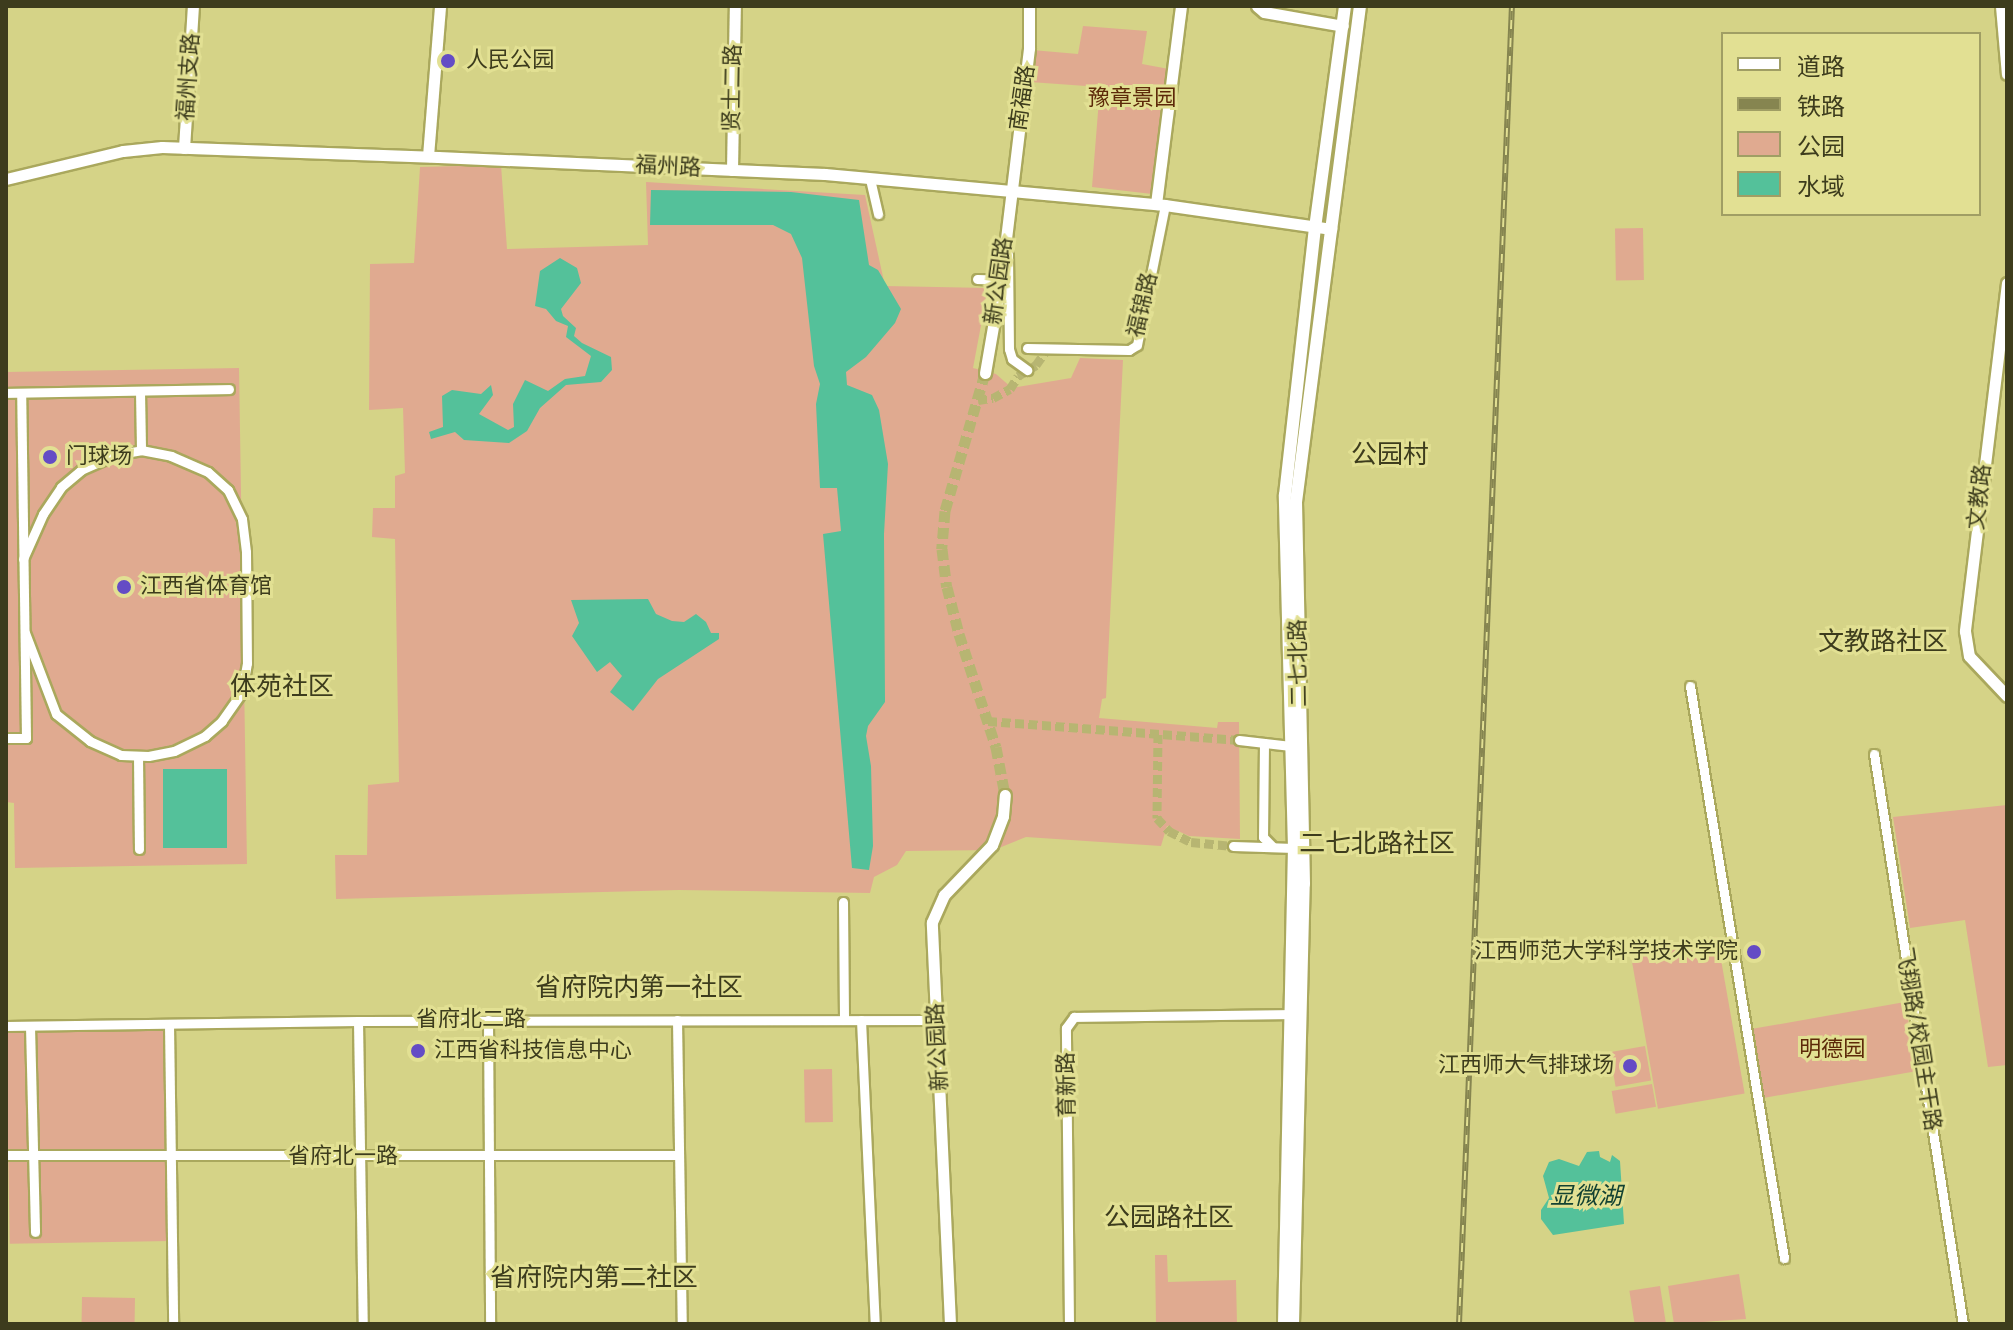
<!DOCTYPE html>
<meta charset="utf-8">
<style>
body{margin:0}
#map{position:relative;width:2013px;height:1330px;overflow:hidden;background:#d5d387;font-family:"Varela Round","Noto Sans SC",sans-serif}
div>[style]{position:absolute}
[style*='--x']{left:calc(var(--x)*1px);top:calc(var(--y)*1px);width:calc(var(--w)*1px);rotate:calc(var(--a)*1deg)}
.green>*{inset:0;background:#e0aa90;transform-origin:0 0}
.water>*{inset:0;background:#54c19a;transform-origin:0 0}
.minor-tunnel>*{height:9px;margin-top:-4.5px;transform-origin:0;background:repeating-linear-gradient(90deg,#b7b572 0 9px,transparent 0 13.5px)}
.tertiary-tunnel>*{height:11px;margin-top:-5.5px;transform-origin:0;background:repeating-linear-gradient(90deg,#b7b572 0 11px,transparent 0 16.5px)}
.roads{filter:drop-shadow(2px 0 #aaa85d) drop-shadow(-2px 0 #aaa85d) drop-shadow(0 2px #aaa85d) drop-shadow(0 -2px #aaa85d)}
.minor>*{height:9px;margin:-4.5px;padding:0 4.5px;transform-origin:4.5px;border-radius:4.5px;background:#fff}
.tertiary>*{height:11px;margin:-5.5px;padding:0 5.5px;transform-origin:5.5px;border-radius:5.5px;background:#fff}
.secondary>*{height:12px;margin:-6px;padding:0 6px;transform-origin:6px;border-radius:6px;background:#fff}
.rail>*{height:6px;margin-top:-3px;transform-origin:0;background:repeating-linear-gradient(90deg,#e2e093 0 9px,#868550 0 18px);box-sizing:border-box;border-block:2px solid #868550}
.dots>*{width:22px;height:22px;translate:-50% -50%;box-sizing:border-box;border:4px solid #e2e093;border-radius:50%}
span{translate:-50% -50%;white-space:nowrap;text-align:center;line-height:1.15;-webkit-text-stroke:6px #e2e093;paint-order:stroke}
.poi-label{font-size:22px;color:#3d3c1d}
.left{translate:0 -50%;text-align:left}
.right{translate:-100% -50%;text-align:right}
.street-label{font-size:22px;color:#3d3c1d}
.park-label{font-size:22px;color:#5d2909}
.water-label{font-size:24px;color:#134232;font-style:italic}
.quarter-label{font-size:26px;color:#3d3c1d}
.frame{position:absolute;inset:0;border:8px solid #3d3c1d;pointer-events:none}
.legend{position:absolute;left:1721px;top:32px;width:260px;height:184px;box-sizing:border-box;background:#e2e093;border:2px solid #a09e64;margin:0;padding:10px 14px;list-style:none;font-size:24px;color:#3d3c1d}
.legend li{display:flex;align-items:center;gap:16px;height:40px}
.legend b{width:40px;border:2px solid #a09e64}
</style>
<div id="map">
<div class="green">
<i style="clip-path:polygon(1083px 26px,1147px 31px,1142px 64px,1169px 69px,1152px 194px,1092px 187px,1100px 87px,1030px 82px,1032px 50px,1078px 54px)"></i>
<i style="clip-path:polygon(501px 165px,507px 249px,648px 245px,646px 182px,865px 195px,885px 286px,988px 288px,973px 368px,996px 374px,1012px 388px,1071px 378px,1080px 358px,1123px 360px,1106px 698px,1102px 699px,1099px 718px,1217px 728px,1218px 722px,1239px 722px,1240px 839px,1189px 836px,1167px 826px,1161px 846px,1026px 837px,994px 850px,906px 851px,897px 865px,874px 877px,870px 893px,679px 890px,336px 899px,335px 855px,367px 855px,368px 785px,399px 782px,395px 539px,372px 537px,373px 508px,395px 508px,395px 476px,405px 473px,403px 408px,369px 410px,370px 264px,414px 263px,420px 167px)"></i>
<i style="left:1643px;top:228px;width:52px;height:28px;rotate:89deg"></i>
<i style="clip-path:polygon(239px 368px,247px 864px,15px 868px,14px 803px,6px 802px,6px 372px)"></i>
<i style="clip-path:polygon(2007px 805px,2007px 1065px,1988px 1067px,1965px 920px,1910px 928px,1893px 817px)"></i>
<i style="left:1717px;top:937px;width:159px;height:88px;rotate:80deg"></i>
<i style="left:1905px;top:1002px;width:70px;height:159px;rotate:80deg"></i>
<i style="left:166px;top:1027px;width:214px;height:160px;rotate:89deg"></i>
<i style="left:1645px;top:1046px;width:35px;height:36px;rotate:80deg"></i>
<i style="left:832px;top:1069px;width:53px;height:28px;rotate:89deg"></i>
<i style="left:1652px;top:1084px;width:23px;height:41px;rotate:80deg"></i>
<i style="clip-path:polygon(1155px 1255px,1167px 1255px,1168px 1282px,1236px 1280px,1237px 1324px,1156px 1324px)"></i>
<i style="clip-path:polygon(1739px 1274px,1746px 1319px,1674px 1324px,1668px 1286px)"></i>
<i style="left:1660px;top:1286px;width:38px;height:31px;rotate:81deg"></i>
<i style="left:82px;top:1297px;width:53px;height:27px;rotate:1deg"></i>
</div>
<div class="water">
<i style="clip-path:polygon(651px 190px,791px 192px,859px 200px,869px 265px,878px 270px,901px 309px,895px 323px,866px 357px,846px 372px,847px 385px,872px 395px,879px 410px,888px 464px,884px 534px,885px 702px,868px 726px,866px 736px,871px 766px,873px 846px,869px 870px,852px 868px,823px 534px,841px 531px,837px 488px,820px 488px,816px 404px,820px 384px,814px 366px,802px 258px,791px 234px,773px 225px,650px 225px)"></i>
<i style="clip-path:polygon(560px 258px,577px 268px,581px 283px,561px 309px,563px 316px,576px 328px,574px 336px,582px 343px,611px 357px,612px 370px,601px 382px,566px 385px,540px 408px,527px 431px,509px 443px,464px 440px,455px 432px,431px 439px,429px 432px,443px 427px,442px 396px,452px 390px,481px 394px,491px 385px,493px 395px,479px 414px,508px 430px,514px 427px,513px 404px,525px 380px,548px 391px,565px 379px,585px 376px,591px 356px,566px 337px,568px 326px,556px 321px,546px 309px,535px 306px,540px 271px)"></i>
<i style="clip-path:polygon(648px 599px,656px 614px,672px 621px,684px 622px,696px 614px,706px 622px,711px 633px,719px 633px,719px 639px,658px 679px,633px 711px,610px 692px,622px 676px,610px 662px,597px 672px,572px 636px,579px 623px,571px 600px)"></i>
<i style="left:163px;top:769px;width:64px;height:79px"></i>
<i style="clip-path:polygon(1599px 1151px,1600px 1157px,1610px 1162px,1612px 1155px,1620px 1161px,1624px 1224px,1553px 1235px,1541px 1219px,1541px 1210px,1549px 1198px,1543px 1176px,1549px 1162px,1559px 1159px,1579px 1166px,1587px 1152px)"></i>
</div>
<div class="minor-tunnel">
<i style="--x:978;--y:400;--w:15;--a:-8"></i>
<i style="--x:993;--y:398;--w:19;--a:-28"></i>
<i style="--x:1010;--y:389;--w:15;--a:-58"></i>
<i style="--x:1018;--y:376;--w:21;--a:-31"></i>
<i style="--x:1036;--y:365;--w:21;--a:-55"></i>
<i style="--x:988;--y:721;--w:252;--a:4.3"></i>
<i style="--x:1158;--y:734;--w:84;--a:90.7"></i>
<i style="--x:1157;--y:818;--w:18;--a:47"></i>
<i style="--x:1169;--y:831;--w:25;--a:27"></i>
<i style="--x:1191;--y:842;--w:42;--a:5.4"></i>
</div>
<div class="tertiary-tunnel">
<i style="--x:985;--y:373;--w:144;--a:106.2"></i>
<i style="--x:945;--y:511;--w:38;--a:95"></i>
<i style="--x:942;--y:549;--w:38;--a:83"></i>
<i style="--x:947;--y:587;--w:49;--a:75.7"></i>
<i style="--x:959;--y:634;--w:119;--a:71.9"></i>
<i style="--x:996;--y:747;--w:49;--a:79.4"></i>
</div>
<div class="roads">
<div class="minor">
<i style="--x:870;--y:179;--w:36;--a:77"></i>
<i style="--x:1008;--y:254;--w:95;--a:89.4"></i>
<i style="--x:1009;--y:349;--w:10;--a:73"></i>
<i style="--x:1012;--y:359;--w:19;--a:36"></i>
<i style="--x:977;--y:279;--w:24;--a:2"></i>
<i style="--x:1027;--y:348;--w:102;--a:1.1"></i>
<i style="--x:1129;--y:350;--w:9;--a:-32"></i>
<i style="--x:1137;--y:345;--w:143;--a:-78.7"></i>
<i style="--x:140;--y:391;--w:59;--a:89"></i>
<i style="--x:6;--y:393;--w:223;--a:-1"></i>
<i style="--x:23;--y:559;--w:49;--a:-66"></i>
<i style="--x:43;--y:514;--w:32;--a:-56"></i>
<i style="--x:61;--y:487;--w:26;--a:-40"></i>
<i style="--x:81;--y:470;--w:36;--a:-24"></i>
<i style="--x:114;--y:455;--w:27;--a:-10"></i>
<i style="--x:141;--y:450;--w:31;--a:11"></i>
<i style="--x:171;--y:456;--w:40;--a:23.4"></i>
<i style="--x:208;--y:472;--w:27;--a:42"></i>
<i style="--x:228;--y:490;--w:32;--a:64"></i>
<i style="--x:242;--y:519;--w:33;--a:83"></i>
<i style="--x:246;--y:552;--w:111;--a:89.5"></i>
<i style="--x:247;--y:663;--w:29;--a:100"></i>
<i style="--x:242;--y:692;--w:35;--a:125"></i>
<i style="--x:222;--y:721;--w:23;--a:139"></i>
<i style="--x:205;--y:736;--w:34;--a:154"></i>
<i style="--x:174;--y:751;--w:26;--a:169"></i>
<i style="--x:148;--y:756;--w:27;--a:-178"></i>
<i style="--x:121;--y:755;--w:34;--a:-156"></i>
<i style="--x:90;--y:741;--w:43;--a:-141.5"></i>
<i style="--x:56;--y:714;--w:87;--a:-110.9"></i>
<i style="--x:1690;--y:686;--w:580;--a:80.67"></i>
<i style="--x:6;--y:738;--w:20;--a:0"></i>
<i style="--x:26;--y:738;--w:345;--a:-90.8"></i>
<i style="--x:1239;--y:740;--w:52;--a:6.6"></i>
<i style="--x:1264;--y:743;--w:94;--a:90.6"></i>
<i style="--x:1263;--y:837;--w:14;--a:45"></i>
<i style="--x:1874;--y:754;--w:577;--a:81.13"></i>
<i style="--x:138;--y:756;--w:93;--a:89.4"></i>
<i style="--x:1233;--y:846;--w:61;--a:1.9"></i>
<i style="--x:843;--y:902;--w:118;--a:89.5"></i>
<i style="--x:488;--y:1020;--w:304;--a:89.6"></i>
<i style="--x:677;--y:1020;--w:304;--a:89.1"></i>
<i style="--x:861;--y:1020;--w:304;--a:87.4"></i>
<i style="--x:358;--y:1021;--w:303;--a:89.1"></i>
<i style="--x:169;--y:1024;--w:300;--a:89.2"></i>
<i style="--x:6;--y:1026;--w:352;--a:-0.8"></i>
<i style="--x:358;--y:1021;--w:579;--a:-0.1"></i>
<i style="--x:30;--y:1026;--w:206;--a:88.6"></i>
<i style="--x:6;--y:1155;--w:673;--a:0"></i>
<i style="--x:1069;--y:1324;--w:296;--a:-90.6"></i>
<i style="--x:1066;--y:1028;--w:14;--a:-54"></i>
<i style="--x:1074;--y:1017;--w:217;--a:-0.8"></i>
</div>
<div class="tertiary">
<i style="--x:1257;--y:6;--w:9;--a:41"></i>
<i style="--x:1264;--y:12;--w:80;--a:10"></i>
<i style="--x:2001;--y:6;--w:68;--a:85"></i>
<i style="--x:184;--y:148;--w:142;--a:-86.4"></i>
<i style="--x:428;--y:156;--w:150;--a:-85.4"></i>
<i style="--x:732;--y:170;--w:164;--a:-89"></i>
<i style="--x:6;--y:179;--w:120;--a:-13.5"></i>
<i style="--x:123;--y:151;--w:39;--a:-6"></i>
<i style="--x:162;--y:147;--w:276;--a:2.1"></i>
<i style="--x:438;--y:157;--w:387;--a:2.5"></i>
<i style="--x:825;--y:174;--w:341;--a:5.2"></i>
<i style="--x:1165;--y:205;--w:168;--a:8.2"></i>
<i style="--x:1156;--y:204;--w:200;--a:-82.8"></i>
<i style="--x:2007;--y:283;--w:351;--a:96.9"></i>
<i style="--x:1965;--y:631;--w:25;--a:81"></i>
<i style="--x:1969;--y:656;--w:55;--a:46.5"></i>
<i style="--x:985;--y:373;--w:94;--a:-80.2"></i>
<i style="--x:1001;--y:280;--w:234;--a:-83.1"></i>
<i style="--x:1029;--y:48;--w:42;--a:-90"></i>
<i style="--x:950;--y:1324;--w:402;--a:-92.6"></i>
<i style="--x:932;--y:922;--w:30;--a:-66"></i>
<i style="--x:944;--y:895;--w:69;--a:-46.2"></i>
<i style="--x:992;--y:845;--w:31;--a:-69"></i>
<i style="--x:1003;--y:816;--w:21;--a:-85"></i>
</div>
<div class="secondary">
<i style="--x:1284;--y:1324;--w:476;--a:-88.8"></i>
<i style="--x:1294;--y:848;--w:353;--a:-91.5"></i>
<i style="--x:1285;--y:495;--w:269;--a:-83.6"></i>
<i style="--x:1315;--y:228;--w:224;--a:-82.3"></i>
<i style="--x:1293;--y:1324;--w:440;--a:-88.6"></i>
<i style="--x:1304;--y:884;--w:382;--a:-91.2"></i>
<i style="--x:1296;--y:502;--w:500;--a:-82.65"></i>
</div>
</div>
<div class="rail">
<i style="--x:1459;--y:1324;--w:1319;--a:-87.7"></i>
</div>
<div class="dots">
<i style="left:448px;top:61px;background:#644cc5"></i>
<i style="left:50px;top:457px;background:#644cc5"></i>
<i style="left:124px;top:587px;background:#644cc5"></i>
<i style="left:1754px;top:952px;background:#644cc5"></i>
<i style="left:418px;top:1051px;background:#644cc5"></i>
<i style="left:1630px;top:1066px;background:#644cc5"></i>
</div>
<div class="poi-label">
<span class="left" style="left:466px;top:61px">人民公园</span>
<span class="left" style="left:66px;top:457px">门球场</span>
<span class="left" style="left:140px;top:587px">江西省体育馆</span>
<span class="right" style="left:1738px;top:952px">江西师范大学科学技术学院</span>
<span class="left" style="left:434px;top:1051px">江西省科技信息中心</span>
<span class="right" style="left:1614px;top:1066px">江西师大气排球场</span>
</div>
<div class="street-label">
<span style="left:189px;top:77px;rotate:-86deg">福州支路</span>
<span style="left:733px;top:88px;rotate:-89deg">贤士二路</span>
<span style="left:1023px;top:98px;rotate:-82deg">南福路</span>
<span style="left:668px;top:167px;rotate:3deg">福州路</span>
<span style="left:999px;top:281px;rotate:-82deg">新公园路</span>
<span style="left:1143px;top:305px;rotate:-77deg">福锦路</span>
<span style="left:1980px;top:497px;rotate:-84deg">文教路</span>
<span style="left:1299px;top:663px;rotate:-91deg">二七北路</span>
<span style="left:471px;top:1020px">省府北二路</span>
<span style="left:1918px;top:1039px;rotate:81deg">飞翔路/校园主干路</span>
<span style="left:938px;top:1047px;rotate:-93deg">新公园路</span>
<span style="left:1067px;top:1085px;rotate:-91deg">育新路</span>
<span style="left:343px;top:1157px">省府北一路</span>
</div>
<div class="park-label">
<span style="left:1132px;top:99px">豫章景园</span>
<span style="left:1832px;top:1050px">明德园</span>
</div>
<div class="water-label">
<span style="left:1586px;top:1197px">显微湖</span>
</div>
<div class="quarter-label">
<span style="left:1390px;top:455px">公园村</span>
<span style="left:1883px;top:642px">文教路社区</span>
<span style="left:282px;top:687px">体苑社区</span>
<span style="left:1377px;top:844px">二七北路社区</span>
<span style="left:639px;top:988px">省府院内第一社区</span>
<span style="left:1169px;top:1218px">公园路社区</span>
<span style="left:594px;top:1278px">省府院内第二社区</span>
</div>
<div class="frame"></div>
<ul class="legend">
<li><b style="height:10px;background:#fff"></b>道路</li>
<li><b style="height:10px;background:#868550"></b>铁路</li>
<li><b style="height:22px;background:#e0aa90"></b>公园</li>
<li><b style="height:22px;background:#54c19a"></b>水域</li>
</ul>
</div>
